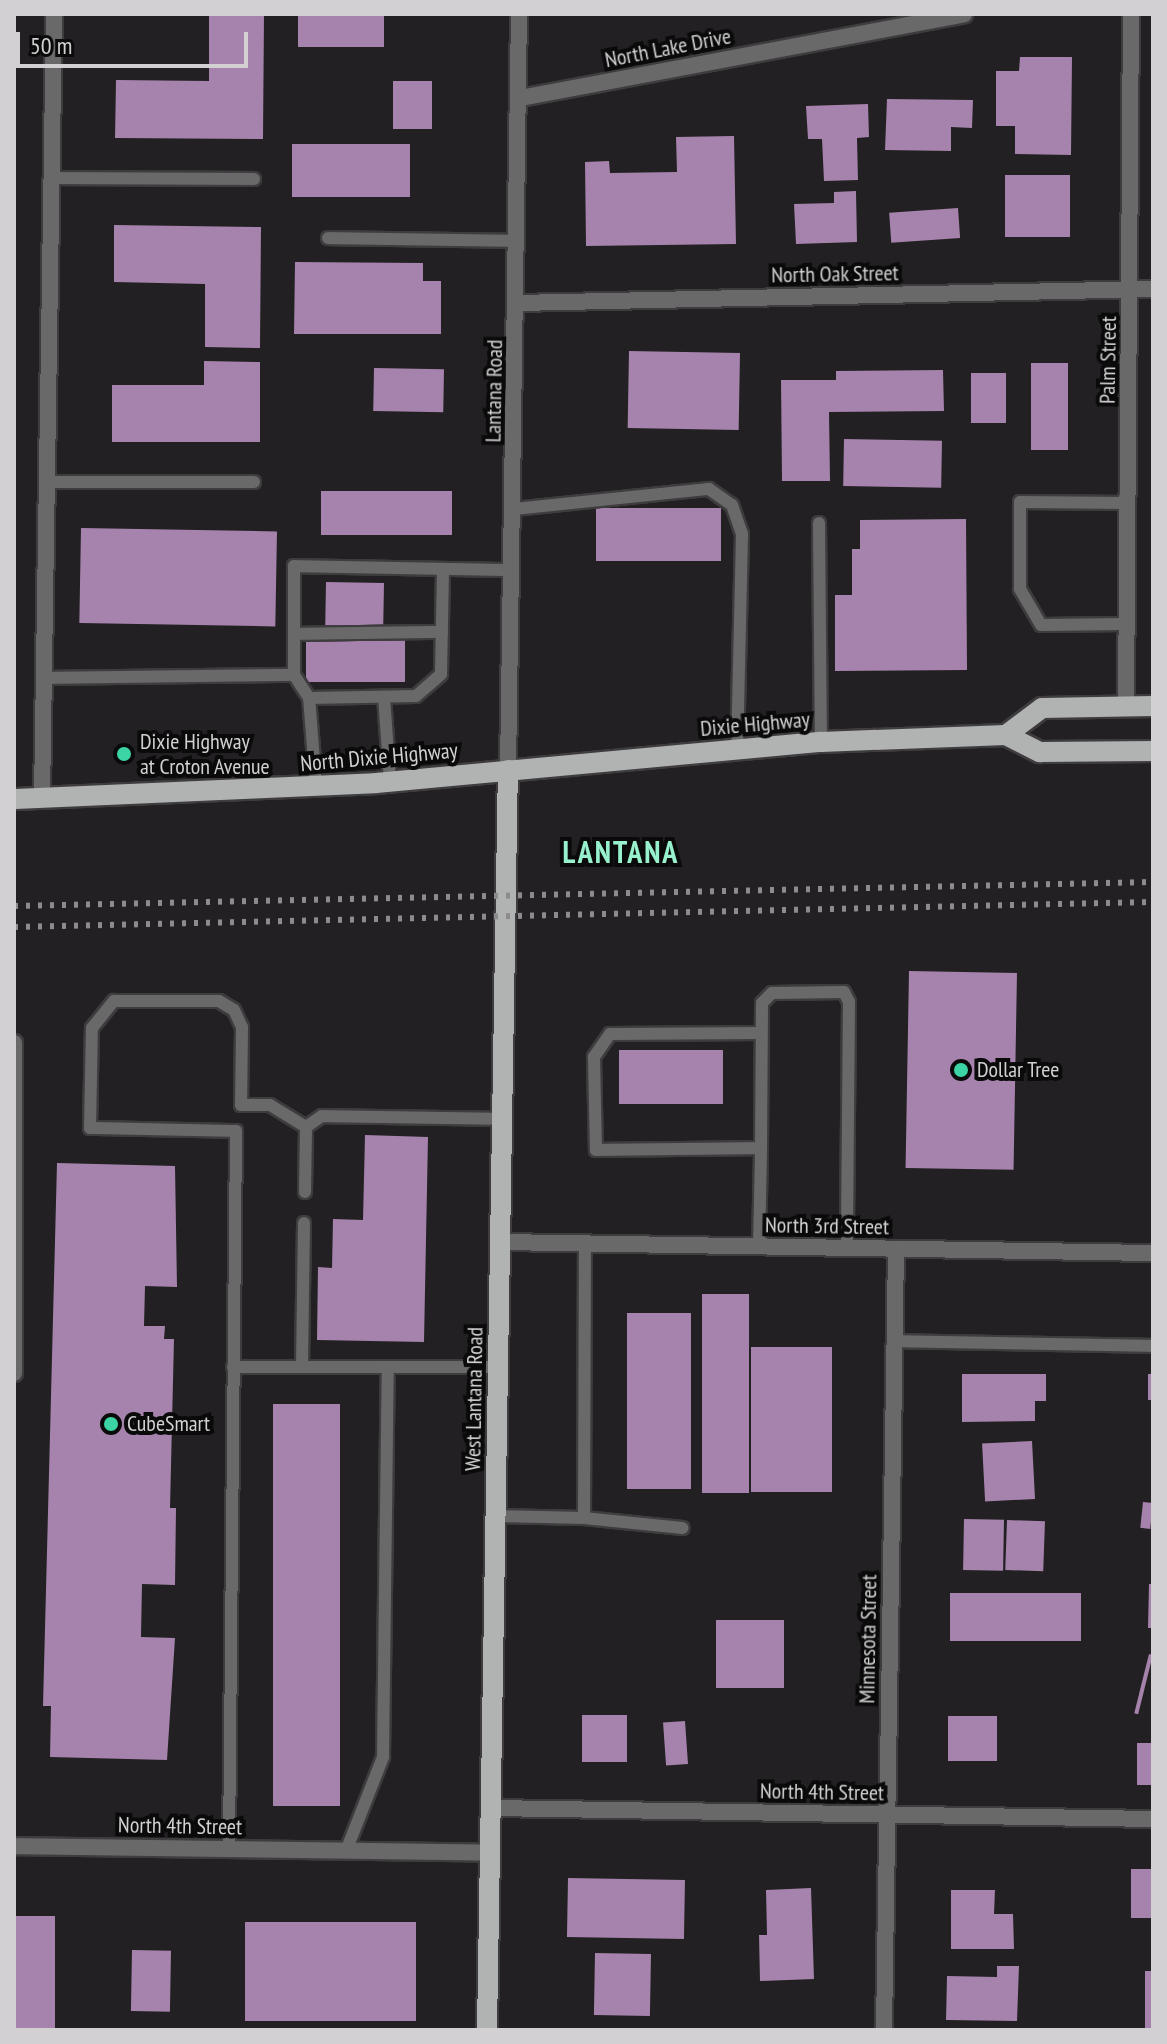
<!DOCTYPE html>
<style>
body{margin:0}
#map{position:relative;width:1167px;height:2044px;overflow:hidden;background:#222022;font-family:"PT Sans Narrow",sans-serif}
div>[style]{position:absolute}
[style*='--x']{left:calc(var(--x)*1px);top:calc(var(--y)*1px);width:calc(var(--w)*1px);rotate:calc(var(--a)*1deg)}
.building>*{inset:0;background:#a683ac;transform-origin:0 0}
.roads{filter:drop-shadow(2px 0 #3e3c3e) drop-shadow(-2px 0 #3e3c3e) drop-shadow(0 2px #3e3c3e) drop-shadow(0 -2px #3e3c3e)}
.service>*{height:12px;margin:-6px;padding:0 6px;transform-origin:6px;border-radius:6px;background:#686968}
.minor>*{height:16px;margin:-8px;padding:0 8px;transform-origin:8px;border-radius:8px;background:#686968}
.primary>*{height:20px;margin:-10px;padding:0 10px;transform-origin:10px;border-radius:10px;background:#b0b3b1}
.rail>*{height:6px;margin-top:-3px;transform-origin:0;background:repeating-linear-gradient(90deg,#8d8b8d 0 4px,transparent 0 12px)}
.dots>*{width:22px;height:22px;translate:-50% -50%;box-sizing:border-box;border:4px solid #0b0a0b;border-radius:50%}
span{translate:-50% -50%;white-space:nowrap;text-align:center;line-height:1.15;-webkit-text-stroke:8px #0b0a0b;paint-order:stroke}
.street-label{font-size:22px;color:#d2d0d2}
.poi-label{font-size:22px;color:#d2d0d2}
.left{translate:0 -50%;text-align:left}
.district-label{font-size:30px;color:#97f1cd;font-weight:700;letter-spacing:2px}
.frame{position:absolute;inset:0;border:16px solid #d2d0d2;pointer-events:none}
.scale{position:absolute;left:16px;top:32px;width:232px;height:36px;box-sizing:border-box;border:4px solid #d2d0d2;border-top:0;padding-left:10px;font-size:24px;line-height:28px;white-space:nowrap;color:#d2d0d2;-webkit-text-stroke:6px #0b0a0b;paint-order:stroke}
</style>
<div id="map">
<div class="building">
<i style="clip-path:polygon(209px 14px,264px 14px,263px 139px,115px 138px,116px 80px,209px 81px)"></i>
<i style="left:298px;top:14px;width:86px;height:33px"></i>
<i style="clip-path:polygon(1020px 57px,1072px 57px,1071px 155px,1015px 154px,1015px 126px,996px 126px,996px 71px,1019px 71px)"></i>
<i style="left:393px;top:81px;width:39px;height:48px"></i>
<i style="clip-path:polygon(887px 99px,973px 100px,972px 128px,951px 127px,951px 151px,885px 150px)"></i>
<i style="clip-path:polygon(868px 104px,869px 137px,857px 138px,858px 180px,824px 181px,822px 139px,808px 139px,806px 106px)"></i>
<i style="clip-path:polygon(734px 136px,736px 244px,586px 246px,585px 162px,609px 161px,610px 173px,677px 172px,676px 137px)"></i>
<i style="left:292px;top:144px;width:118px;height:53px"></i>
<i style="left:1005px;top:175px;width:65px;height:62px"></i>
<i style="clip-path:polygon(856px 191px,857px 242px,796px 244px,794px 204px,834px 203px,834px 192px)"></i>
<i style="left:958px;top:208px;width:30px;height:69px;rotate:86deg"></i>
<i style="clip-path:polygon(114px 225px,261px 227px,260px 348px,205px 347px,205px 284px,114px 282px)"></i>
<i style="clip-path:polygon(295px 262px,423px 263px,423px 281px,441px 281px,441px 334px,294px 334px)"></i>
<i style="left:629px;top:351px;width:111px;height:77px;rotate:1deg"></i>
<i style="clip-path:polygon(204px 361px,260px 362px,260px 442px,112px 442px,112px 385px,204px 385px)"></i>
<i style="left:1031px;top:363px;width:37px;height:87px"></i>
<i style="left:374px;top:368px;width:70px;height:43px;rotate:1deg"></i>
<i style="clip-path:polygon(943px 370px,944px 411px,829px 412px,830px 481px,782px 481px,781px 380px,836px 380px,836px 371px)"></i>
<i style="left:971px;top:373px;width:35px;height:50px"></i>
<i style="left:844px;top:439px;width:98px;height:47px;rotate:1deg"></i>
<i style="left:321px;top:491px;width:131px;height:44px"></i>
<i style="left:596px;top:508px;width:125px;height:53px"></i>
<i style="clip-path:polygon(966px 519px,967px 670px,835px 671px,835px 595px,852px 595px,852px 549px,860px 549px,860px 520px)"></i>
<i style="left:81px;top:528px;width:196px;height:95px;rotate:1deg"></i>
<i style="left:326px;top:582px;width:58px;height:45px;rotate:1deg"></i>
<i style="left:405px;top:640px;width:42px;height:99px;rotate:90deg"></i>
<i style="left:909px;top:971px;width:108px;height:197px;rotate:1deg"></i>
<i style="left:619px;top:1050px;width:104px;height:54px"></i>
<i style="clip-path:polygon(365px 1135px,428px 1137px,424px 1342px,317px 1340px,318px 1267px,332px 1268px,333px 1219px,363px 1220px)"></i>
<i style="clip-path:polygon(57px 1163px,175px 1166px,177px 1287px,145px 1286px,144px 1326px,165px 1326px,164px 1339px,174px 1339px,170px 1508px,176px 1508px,175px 1585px,142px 1584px,141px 1637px,175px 1638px,167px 1760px,50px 1757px,51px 1706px,43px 1706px)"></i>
<i style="left:702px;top:1294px;width:47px;height:199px"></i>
<i style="left:627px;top:1313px;width:64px;height:176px"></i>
<i style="left:751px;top:1347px;width:81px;height:145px"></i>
<i style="clip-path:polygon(962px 1374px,1046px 1374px,1046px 1401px,1035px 1401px,1035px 1421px,962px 1422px)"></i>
<i style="left:1148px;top:1374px;width:5px;height:26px"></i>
<i style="left:273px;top:1404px;width:67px;height:402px"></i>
<i style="left:1032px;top:1441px;width:58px;height:50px;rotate:87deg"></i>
<i style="left:1143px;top:1502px;width:10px;height:26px;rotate:6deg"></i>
<i style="left:964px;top:1519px;width:40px;height:51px;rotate:1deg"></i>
<i style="left:1007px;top:1520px;width:38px;height:50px;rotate:2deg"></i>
<i style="clip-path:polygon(1149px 1584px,1153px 1584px,1153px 1628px,1148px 1628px)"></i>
<i style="left:950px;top:1593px;width:131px;height:48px"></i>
<i style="left:716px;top:1620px;width:68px;height:68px"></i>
<i style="left:1149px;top:1654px;width:4px;height:61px;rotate:14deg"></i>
<i style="left:582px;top:1715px;width:45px;height:47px"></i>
<i style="left:948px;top:1716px;width:49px;height:45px"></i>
<i style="left:685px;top:1721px;width:43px;height:22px;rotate:86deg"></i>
<i style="left:1137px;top:1743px;width:16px;height:42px"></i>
<i style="left:1131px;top:1869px;width:22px;height:49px"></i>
<i style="left:568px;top:1878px;width:117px;height:59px;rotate:1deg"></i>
<i style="clip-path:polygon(811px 1888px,814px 1979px,760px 1981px,759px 1935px,767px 1935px,766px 1890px)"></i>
<i style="clip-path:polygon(951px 1890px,995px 1890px,994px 1914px,1013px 1914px,1014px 1949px,951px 1949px)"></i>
<i style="left:14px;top:1916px;width:41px;height:114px"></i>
<i style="left:245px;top:1922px;width:171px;height:99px"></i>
<i style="left:132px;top:1950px;width:39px;height:61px;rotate:1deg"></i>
<i style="left:595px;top:1953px;width:56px;height:62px;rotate:1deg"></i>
<i style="clip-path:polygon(997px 1966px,1019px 1966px,1017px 2021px,946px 2020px,947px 1976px,997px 1977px)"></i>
<i style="left:1145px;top:1971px;width:8px;height:59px"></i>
</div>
<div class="roads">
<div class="service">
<i style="--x:51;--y:178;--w:203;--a:0.3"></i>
<i style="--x:328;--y:238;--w:190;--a:0.9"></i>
<i style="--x:47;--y:482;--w:207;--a:0"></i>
<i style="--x:514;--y:509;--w:196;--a:-5.9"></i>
<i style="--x:709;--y:489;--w:28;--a:35"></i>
<i style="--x:732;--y:505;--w:31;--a:71"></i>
<i style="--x:742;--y:534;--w:215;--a:91.3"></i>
<i style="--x:819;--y:523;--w:219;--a:89.5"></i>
<i style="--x:1126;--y:624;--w:85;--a:179.3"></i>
<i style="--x:1041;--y:625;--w:42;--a:-120.3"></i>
<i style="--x:1020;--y:589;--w:87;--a:-90"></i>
<i style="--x:1020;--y:502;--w:108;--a:0.5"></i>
<i style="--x:294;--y:634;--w:148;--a:-0.8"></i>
<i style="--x:44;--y:678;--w:250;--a:-0.7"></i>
<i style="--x:384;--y:697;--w:84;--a:85.9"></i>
<i style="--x:309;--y:698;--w:107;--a:-1.1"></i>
<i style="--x:416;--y:696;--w:33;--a:-41"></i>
<i style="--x:441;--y:674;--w:105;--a:-88.9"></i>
<i style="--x:316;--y:786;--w:88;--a:-94.5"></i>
<i style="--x:309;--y:698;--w:27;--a:-123"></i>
<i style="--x:294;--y:675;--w:109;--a:-90"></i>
<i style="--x:294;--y:566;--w:218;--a:1.1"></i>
<i style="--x:761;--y:1033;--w:151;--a:179.6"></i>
<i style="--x:610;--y:1034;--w:28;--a:125"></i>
<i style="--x:594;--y:1057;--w:93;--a:88.8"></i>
<i style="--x:596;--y:1150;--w:165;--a:-0.7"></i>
<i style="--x:761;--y:1148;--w:145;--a:-89.6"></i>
<i style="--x:762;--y:1003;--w:14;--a:-45"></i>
<i style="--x:772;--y:993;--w:72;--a:-0.8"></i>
<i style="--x:844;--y:992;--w:11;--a:63"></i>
<i style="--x:849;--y:1002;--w:246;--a:90.5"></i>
<i style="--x:305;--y:1192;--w:65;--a:-89.1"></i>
<i style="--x:306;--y:1127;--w:19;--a:-35"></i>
<i style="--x:322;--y:1116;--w:181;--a:0.9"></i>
<i style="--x:304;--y:1223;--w:144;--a:90.8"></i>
<i style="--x:302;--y:1367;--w:196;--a:0"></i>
<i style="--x:759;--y:1247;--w:99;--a:-88.8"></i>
<i style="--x:894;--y:1341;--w:259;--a:1.1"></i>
<i style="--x:233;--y:1367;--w:69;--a:0"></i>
<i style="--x:496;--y:1516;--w:88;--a:1.3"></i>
<i style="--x:584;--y:1518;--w:99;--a:5.8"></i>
<i style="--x:584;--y:1518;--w:274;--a:-89.8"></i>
<i style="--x:229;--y:1849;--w:718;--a:-89.44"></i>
<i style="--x:236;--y:1131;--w:146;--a:-178.8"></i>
<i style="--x:90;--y:1128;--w:100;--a:-88.9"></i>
<i style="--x:92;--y:1028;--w:35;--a:-51"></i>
<i style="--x:114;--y:1001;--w:105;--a:0"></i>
<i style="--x:219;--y:1001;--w:17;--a:31"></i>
<i style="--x:234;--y:1010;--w:19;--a:65"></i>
<i style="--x:242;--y:1027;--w:78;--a:90.7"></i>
<i style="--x:241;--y:1105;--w:29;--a:0"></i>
<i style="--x:270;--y:1105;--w:42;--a:31.4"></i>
<i style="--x:346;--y:1851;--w:101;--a:-68.5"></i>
<i style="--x:383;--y:1757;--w:390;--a:-89.3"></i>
</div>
<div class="minor">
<i style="--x:521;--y:98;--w:451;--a:-10.7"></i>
<i style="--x:517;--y:303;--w:636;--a:-1.26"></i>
<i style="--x:1126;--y:706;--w:692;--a:-89.59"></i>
<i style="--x:508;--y:770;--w:756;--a:-89.17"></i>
<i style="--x:42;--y:798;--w:784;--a:-89.12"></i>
<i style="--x:14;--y:1043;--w:330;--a:90"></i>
<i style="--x:501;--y:1242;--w:652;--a:0.97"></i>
<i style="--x:491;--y:1808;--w:662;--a:0.95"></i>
<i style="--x:14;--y:1846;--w:476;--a:0.8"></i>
<i style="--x:884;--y:2030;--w:781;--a:-89.12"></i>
</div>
<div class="primary">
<i style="--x:1006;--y:735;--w:45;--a:-36.9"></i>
<i style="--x:1042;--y:708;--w:111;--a:-1"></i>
<i style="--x:14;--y:799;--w:362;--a:-2.5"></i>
<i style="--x:376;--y:783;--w:447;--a:-5.3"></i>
<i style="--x:821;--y:742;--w:185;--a:-2.2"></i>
<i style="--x:1006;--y:735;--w:38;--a:27"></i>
<i style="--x:1040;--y:752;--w:113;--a:-0.5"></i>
<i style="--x:487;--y:2030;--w:1260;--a:-89.05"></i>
</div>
</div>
<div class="rail">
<i style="--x:14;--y:906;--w:1139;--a:-1.21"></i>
<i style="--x:14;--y:927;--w:1139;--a:-1.26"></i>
</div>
<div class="dots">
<i style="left:124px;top:754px;background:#3cd4a4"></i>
<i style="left:961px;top:1070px;background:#3cd4a4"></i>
<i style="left:111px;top:1424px;background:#3cd4a4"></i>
</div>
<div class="street-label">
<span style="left:668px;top:48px;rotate:-11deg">North Lake Drive</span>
<span style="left:835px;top:274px;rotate:-1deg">North Oak Street</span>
<span style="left:1108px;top:360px;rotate:-89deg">Palm Street</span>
<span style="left:494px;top:391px;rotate:-89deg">Lantana Road</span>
<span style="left:755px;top:724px;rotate:-5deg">Dixie Highway</span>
<span style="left:379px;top:757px;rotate:-5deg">North Dixie Highway</span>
<span style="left:827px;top:1226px;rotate:1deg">North 3rd Street</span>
<span style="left:474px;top:1399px;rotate:-89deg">West Lantana Road</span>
<span style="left:868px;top:1639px;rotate:-89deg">Minnesota Street</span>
<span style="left:822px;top:1792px;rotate:1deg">North 4th Street</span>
<span style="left:180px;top:1826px;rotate:1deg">North 4th Street</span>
</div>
<div class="poi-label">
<span class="left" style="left:140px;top:754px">Dixie Highway<br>at Croton Avenue</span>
<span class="left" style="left:977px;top:1070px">Dollar Tree</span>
<span class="left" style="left:127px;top:1424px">CubeSmart</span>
</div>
<div class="district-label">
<span style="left:621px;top:852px">LANTANA</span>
</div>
<div class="frame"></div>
<div class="scale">50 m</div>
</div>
